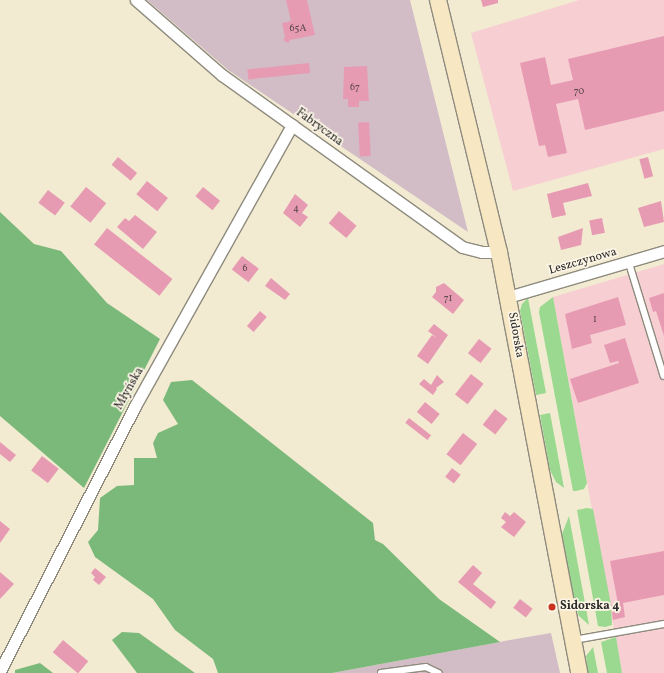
<!DOCTYPE html>
<meta charset="utf-8">
<style>
body{margin:0}
#map{position:relative;width:664px;height:673px;overflow:hidden;background:#f2ebd1;font-family:Vollkorn,serif}
div>[style]{position:absolute}
[style*='--x']{left:calc(var(--x)*1px);top:calc(var(--y)*1px);width:calc(var(--w)*1px);rotate:calc(var(--a)*1deg)}
.built>*{inset:0;background:#f7cfd3}
.industrial>*{inset:0;background:#d2bdc7}
.green>*{inset:0;background:#9ad98f}
.forest>*{inset:0;background:#7bb97a}
.building>*{inset:0;background:#e79bb3;transform-origin:0 0}
.roads{filter:drop-shadow(1px 0 #8e8b7e) drop-shadow(-1px 0 #8e8b7e) drop-shadow(0 1px #8e8b7e) drop-shadow(0 -1px #8e8b7e)}
.lane>*{height:5.5px;margin:-2.75px;padding:0 2.75px;transform-origin:2.75px;border-radius:2.75px;background:#fff}
.street>*{height:11px;margin:-5.5px;padding:0 5.5px;transform-origin:5.5px;border-radius:5.5px;background:#fff}
.secondary>*{height:16px;margin:-8px;padding:0 8px;transform-origin:8px;border-radius:8px;background:#f7e8c3}
.dots>*{width:11px;height:11px;translate:-50% -50%;box-sizing:border-box;border:2px solid #fcf5e5;border-radius:50%}
span{translate:-50% -50%;white-space:nowrap;text-align:center;line-height:1.15;-webkit-text-stroke:3.5px #fcf5e5;paint-order:stroke}
.number-label{font-size:10px;color:#5a474d}
.number-label span{-webkit-text-stroke-width:0}
.street-label{font-size:12px;color:#2b2b2b}
.poi-label{font-size:12px;color:#2b2b2b;font-weight:700}
.left{translate:0 -50%;text-align:left}
</style>
<div id="map">
<div class="built">
<i style="clip-path:polygon(579px 0,664px 0,664px 149px,513px 191px,471px 33px)"></i>
<i style="clip-path:polygon(664px 264px,664px 673px,622px 673px,553px 297px)"></i>
</div>
<div class="industrial">
<i style="clip-path:polygon(147px 0,410px 0,468px 232px,228px 70px)"></i>
<i style="clip-path:polygon(551px 633px,560px 673px,332px 673px,510px 640px)"></i>
</div>
<div class="green">
<i style="clip-path:polygon(553px 297px,587px 483px,584px 489px,576px 491px,573px 491px,539px 312px,540px 307px)"></i>
<i style="clip-path:polygon(528px 298px,546px 393px,536px 395px,520px 311px,522px 304px)"></i>
<i style="clip-path:polygon(550px 413px,564px 488px,556px 482px,550px 470px,540px 415px)"></i>
<i style="clip-path:polygon(587px 508px,593px 509px,611px 605px,612px 625px,605px 627px,598px 626px,577px 510px)"></i>
<i style="clip-path:polygon(569px 516px,589px 625px,579px 616px,574px 602px,562px 534px)"></i>
<i style="clip-path:polygon(616px 637px,622px 673px,607px 673px,601px 642px)"></i>
<i style="clip-path:polygon(593px 647px,598px 673px,588px 673px,586px 656px)"></i>
</div>
<div class="forest">
<i style="clip-path:polygon(0 212px,34px 244px,61px 251px,107px 303px,160px 339px,84px 488px,0 416px)"></i>
<i style="clip-path:polygon(192px 380px,373px 523px,375px 540px,383px 544px,439px 599px,500px 642px,332px 673px,218px 673px,213px 659px,175px 630px,153px 599px,95px 557px,88px 542px,98px 530px,100px 498px,117px 486px,134px 485px,134px 458px,157px 458px,153px 443px,158px 433px,178px 424px,163px 400px,171px 382px)"></i>
<i style="clip-path:polygon(122px 632px,139px 633px,195px 673px,137px 673px,112px 640px)"></i>
<i style="clip-path:polygon(40px 663px,53px 673px,15px 673px,15px 670px)"></i>
</div>
<div class="building">
<i style="clip-path:polygon(286px 0,307px 0,315px 35px,290px 40px,288px 43px,283px 40px,285px 37px,282px 23px,291px 21px)"></i>
<i style="clip-path:polygon(481px 0,498px 0,498px 3px,483px 7px)"></i>
<i style="clip-path:polygon(664px 36px,664px 111px,585px 130px,578px 99px,556px 104px,567px 153px,548px 157px,545px 145px,539px 146px,520px 63px,545px 57px,551px 85px,573px 80px,568px 59px)"></i>
<i style="left:309px;top:63px;width:10px;height:62px;rotate:84deg"></i>
<i style="clip-path:polygon(367px 66px,369px 101px,359px 101px,359px 107px,348px 107px,348px 99px,343px 99px,344px 67px)"></i>
<i style="left:369px;top:122px;width:34px;height:11px;rotate:87deg"></i>
<i style="left:118px;top:157px;width:25px;height:10px;rotate:40deg"></i>
<i style="left:648px;top:157px;width:20px;height:9px;rotate:75deg"></i>
<i style="left:147px;top:181px;width:27px;height:17px;rotate:39deg"></i>
<i style="clip-path:polygon(588px 183px,592px 196px,563px 203px,566px 215px,552px 218px,547px 194px)"></i>
<i style="left:86px;top:187px;width:26px;height:25px;rotate:39deg"></i>
<i style="left:203px;top:187px;width:22px;height:12px;rotate:39deg"></i>
<i style="left:48px;top:190px;width:21px;height:16px;rotate:37deg"></i>
<i style="clip-path:polygon(295px 194px,308px 205px,302px 213px,308px 217px,300px 227px,283px 213px)"></i>
<i style="clip-path:polygon(661px 201px,664px 222px,644px 227px,638px 208px)"></i>
<i style="left:339px;top:211px;width:23px;height:16px;rotate:40deg"></i>
<i style="clip-path:polygon(135px 215px,157px 232px,143px 249px,117px 227px,125px 218px,129px 221px)"></i>
<i style="left:602px;top:218px;width:15px;height:13px;rotate:79deg"></i>
<i style="left:107px;top:228px;width:83px;height:21px;rotate:38deg"></i>
<i style="clip-path:polygon(583px 228px,581px 245px,561px 250px,558px 237px)"></i>
<i style="left:242px;top:256px;width:21px;height:17px;rotate:37deg"></i>
<i style="clip-path:polygon(271px 278px,290px 294px,285px 300px,265px 286px)"></i>
<i style="clip-path:polygon(444px 283px,464px 300px,453px 314px,432px 297px,436px 292px,436px 287px)"></i>
<i style="clip-path:polygon(664px 293px,664px 336px,656px 311px,653px 312px,649px 298px)"></i>
<i style="clip-path:polygon(618px 297px,626px 325px,590px 335px,592px 343px,572px 349px,565px 314px)"></i>
<i style="left:260px;top:311px;width:9px;height:20px;rotate:41deg"></i>
<i style="clip-path:polygon(434px 324px,448px 335px,428px 364px,417px 356px,432px 335px,437px 338px,428px 331px)"></i>
<i style="clip-path:polygon(625px 338px,639px 383px,578px 403px,570px 379px,619px 363px,618px 361px,610px 363px,604px 345px)"></i>
<i style="left:479px;top:339px;width:16px;height:18px;rotate:38deg"></i>
<i style="left:471px;top:374px;width:16px;height:26px;rotate:38deg"></i>
<i style="clip-path:polygon(437px 375px,444px 382px,436px 388px,437px 389px,433px 395px,419px 384px,424px 379px,431px 385px)"></i>
<i style="left:425px;top:402px;width:19px;height:13px;rotate:39deg"></i>
<i style="left:495px;top:409px;width:16px;height:20px;rotate:38deg"></i>
<i style="left:409px;top:418px;width:28px;height:6px;rotate:38deg"></i>
<i style="left:463px;top:433px;width:18px;height:27px;rotate:38deg"></i>
<i style="clip-path:polygon(0 442px,16px 455px,10px 462px,0 454px)"></i>
<i style="left:42px;top:456px;width:21px;height:18px;rotate:37deg"></i>
<i style="left:452px;top:468px;width:11px;height:11px;rotate:38deg"></i>
<i style="clip-path:polygon(505px 512px,510px 516px,514px 512px,526px 522px,514px 537px,501px 527px,506px 522px,501px 518px)"></i>
<i style="clip-path:polygon(0 521px,10px 529px,0 543px)"></i>
<i style="clip-path:polygon(664px 551px,664px 595px,623px 603px,625px 617px,613px 620px,611px 605px,618px 604px,610px 561px)"></i>
<i style="clip-path:polygon(473px 565px,482px 573px,473px 584px,496px 602px,491px 609px,458px 582px)"></i>
<i style="clip-path:polygon(95px 568px,106px 577px,99px 585px,93px 580px,95px 577px,91px 573px)"></i>
<i style="clip-path:polygon(0 572px,14px 584px,0 599px)"></i>
<i style="left:520px;top:599px;width:16px;height:11px;rotate:38deg"></i>
<i style="left:63px;top:640px;width:33px;height:16px;rotate:40deg"></i>
</div>
<div class="roads">
<div class="lane">
<i style="--x:629;--y:262;--w:119;--a:72.9"></i>
<i style="--x:574;--y:640;--w:91;--a:-10.1"></i>
<i style="--x:381;--y:673;--w:45;--a:-7.6"></i>
<i style="--x:426;--y:667;--w:14;--a:25"></i>
</div>
<div class="street">
<i style="--x:136;--y:0;--w:114;--a:41.1"></i>
<i style="--x:222;--y:75;--w:295;--a:35.6"></i>
<i style="--x:462;--y:247;--w:21;--a:14"></i>
<i style="--x:482;--y:252;--w:17;--a:0"></i>
<i style="--x:508;--y:297;--w:163;--a:-16.4"></i>
<i style="--x:0;--y:671;--w:297;--a:-63"></i>
<i style="--x:135;--y:406;--w:322;--a:-60.8"></i>
</div>
<div class="secondary">
<i style="--x:438;--y:0;--w:259;--a:76.4"></i>
<i style="--x:499;--y:252;--w:429;--a:79.2"></i>
</div>
</div>
<div class="dots">
<i style="left:552px;top:607px;background:#c8321e"></i>
</div>
<div class="number-label">
<span style="left:298px;top:29px">65A</span>
<span style="left:355px;top:88px">67</span>
<span style="left:579px;top:92px">70</span>
<span style="left:296px;top:209px">4</span>
<span style="left:245px;top:269px">6</span>
<span style="left:448px;top:299px">71</span>
<span style="left:595px;top:320px">1</span>
</div>
<div class="street-label">
<span style="left:319px;top:128px;rotate:36deg">Fabryczna</span>
<span style="left:583px;top:262px;rotate:-16deg">Leszczynowa</span>
<span style="left:515px;top:335px;rotate:80deg">Sidorska</span>
<span style="left:130px;top:389px;rotate:-61deg">Młyńska</span>
</div>
<div class="poi-label">
<span class="left" style="left:560px;top:607px">Sidorska 4</span>
</div>
</div>
